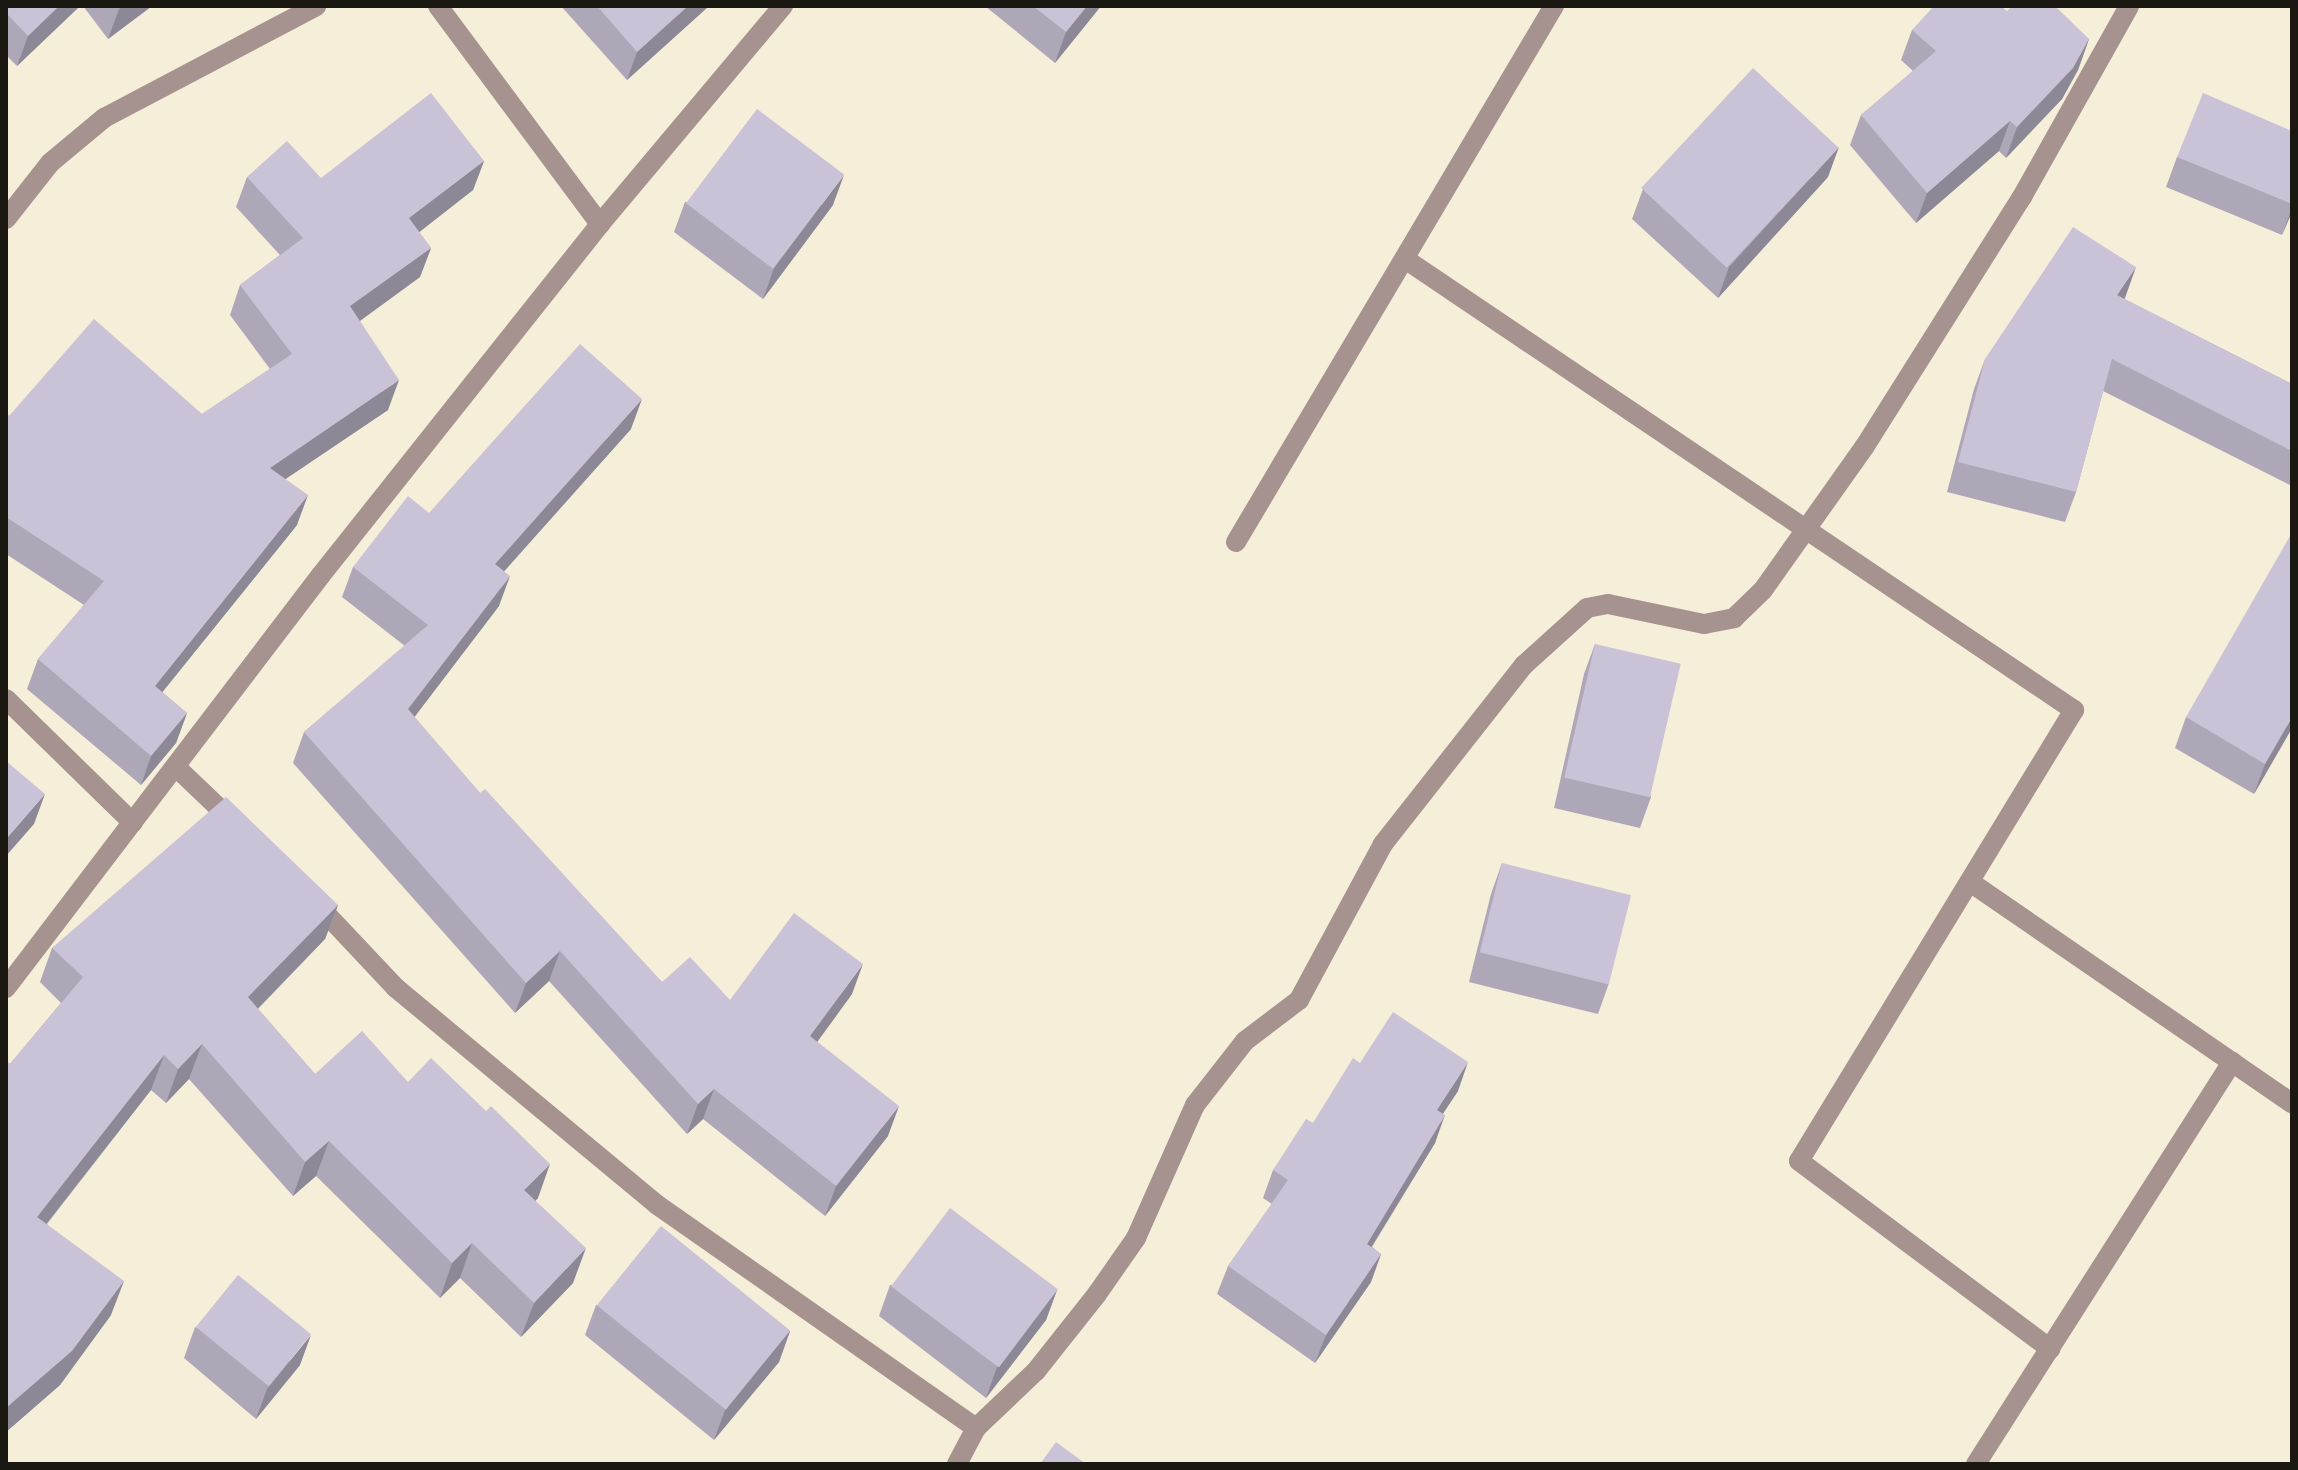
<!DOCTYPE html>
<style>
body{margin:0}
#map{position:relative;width:2298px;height:1470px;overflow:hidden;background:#f5eed9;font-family:"Titillium Web",sans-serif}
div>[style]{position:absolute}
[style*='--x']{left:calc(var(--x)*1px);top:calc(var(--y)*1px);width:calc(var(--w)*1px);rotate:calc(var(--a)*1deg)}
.minor>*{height:20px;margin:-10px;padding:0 10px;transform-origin:10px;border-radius:10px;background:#a6928e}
.wall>*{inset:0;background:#aea7b8}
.shaded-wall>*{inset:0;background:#8d8896}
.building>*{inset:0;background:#cac2d6;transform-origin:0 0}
span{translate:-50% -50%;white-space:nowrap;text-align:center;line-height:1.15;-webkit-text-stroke:7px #fefbf3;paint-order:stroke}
.frame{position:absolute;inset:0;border:8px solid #1a1810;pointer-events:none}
</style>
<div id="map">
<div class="minor">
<i style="--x:438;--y:6;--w:272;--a:53.4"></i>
<i style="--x:6;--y:219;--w:71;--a:-51.8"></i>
<i style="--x:50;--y:163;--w:70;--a:-39.8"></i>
<i style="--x:104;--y:118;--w:240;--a:-27.8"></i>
<i style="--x:1405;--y:259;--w:807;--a:33.99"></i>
<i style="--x:2074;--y:710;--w:528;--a:121.37"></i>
<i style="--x:1799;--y:1161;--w:314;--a:36.8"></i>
<i style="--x:1236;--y:542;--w:623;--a:-59.32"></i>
<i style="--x:6;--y:699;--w:177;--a:44.3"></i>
<i style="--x:176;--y:767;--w:84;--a:43.6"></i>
<i style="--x:1970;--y:882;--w:391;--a:34.5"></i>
<i style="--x:314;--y:901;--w:120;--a:46.7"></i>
<i style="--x:396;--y:988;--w:338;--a:39.7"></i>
<i style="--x:656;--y:1204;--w:391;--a:35"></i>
<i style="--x:976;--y:1428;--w:83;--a:-43.5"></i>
<i style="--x:1036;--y:1371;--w:98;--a:-51.6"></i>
<i style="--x:1097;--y:1294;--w:68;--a:-55.1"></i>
<i style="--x:1136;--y:1238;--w:145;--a:-66.1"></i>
<i style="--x:1195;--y:1105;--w:81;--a:-52"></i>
<i style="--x:1245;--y:1041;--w:68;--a:-37.2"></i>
<i style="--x:1299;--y:1000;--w:177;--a:-61.7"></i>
<i style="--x:1383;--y:844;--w:228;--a:-51.8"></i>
<i style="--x:1524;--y:665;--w:85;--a:-42.1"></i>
<i style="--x:1587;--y:608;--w:21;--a:-11"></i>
<i style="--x:1608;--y:604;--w:98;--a:11.8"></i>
<i style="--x:1704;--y:624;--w:31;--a:-11"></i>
<i style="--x:1734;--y:618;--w:40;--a:-44"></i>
<i style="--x:1763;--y:590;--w:176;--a:-54.7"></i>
<i style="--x:1865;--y:446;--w:294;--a:-57.8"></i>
<i style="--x:2022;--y:197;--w:219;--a:-60.7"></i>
<i style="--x:6;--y:988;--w:519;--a:-52.67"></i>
<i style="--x:321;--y:575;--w:448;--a:-51.5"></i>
<i style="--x:600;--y:224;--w:285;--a:-50"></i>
<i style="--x:957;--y:1464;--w:41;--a:-62.2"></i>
<i style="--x:1976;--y:1464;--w:477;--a:-57.5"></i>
</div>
<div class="wall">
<i style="clip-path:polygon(6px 6px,80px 6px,17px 66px,6px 55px)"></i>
<i style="clip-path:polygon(83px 6px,152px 6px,108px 39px)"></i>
<i style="clip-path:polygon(561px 6px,709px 6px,627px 80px)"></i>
<i style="clip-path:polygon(985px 6px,1101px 6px,1055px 63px)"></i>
<i style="clip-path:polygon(2007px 11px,2089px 39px,2078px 70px,2062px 99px,2006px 158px,1999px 151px,1916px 223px,1850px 145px,1861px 115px,1913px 71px,1901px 60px,1912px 30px)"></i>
<i style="clip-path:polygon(2292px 131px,2292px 212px,2282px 235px,2166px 187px,2177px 157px)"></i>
<i style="clip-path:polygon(484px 161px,473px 190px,419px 232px,431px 248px,420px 277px,360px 321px,388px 410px,285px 479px,297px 525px,162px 692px,187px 713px,176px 743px,141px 785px,27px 689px,38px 659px,84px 605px,6px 554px,6px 414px,9px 416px,202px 414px,270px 369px,230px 315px,240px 285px,280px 255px,236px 207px,247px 177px,321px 178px)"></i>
<i style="clip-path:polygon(1828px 177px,1718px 298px,1632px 219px,1643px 189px)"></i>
<i style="clip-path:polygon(685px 202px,833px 205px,763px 299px,674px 232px)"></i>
<i style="clip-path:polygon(2124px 299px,2292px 384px,2292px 486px,2103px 391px,2076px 492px,2065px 522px,1947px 492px,1974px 389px,1985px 359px)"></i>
<i style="clip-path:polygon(631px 429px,504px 571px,499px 606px,414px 717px,480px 793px,662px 982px,730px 1000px,852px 994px,817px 1042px,888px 1136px,825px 1216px,703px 1119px,687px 1134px,549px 981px,515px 1013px,293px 763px,304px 732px,405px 646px,342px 597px,353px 567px,429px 513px)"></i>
<i style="clip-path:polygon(1595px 644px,1651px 797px,1640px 828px,1554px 808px,1584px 674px)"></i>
<i style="clip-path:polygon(2186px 717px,2292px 728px,2254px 794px,2175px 748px)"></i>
<i style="clip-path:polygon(1502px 863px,1609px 983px,1598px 1014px,1469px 982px,1491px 894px)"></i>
<i style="clip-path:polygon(338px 905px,325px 939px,258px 1009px,315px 1074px,408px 1082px,538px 1198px,535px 1201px,573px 1283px,521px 1337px,460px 1278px,440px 1298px,316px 1176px,293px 1196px,189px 1079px,166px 1103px,151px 1090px,47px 1224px,111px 1315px,60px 1385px,6px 1432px,6px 1061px,10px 1064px,61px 1003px,40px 982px,52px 948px)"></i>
<i style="clip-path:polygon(1360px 1063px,1458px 1091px,1443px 1113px,1435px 1143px,1372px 1247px,1381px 1254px,1371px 1282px,1315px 1363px,1217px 1294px,1228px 1266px,1272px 1204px,1263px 1198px,1273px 1170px,1313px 1123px)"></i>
<i style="clip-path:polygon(890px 1285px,1057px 1290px,1046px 1320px,986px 1398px,879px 1316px)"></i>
<i style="clip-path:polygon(596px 1305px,790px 1331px,779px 1362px,714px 1440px,585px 1335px)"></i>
<i style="clip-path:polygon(195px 1327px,300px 1365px,256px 1419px,184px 1358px)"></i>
</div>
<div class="shaded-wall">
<i style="clip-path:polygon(59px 6px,80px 6px,17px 66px,28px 36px)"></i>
<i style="clip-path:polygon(123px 6px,152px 6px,108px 39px,119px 9px)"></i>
<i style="clip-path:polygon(688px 6px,709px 6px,627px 80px,637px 52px)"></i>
<i style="clip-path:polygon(1087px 6px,1101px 6px,1055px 63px,1066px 32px)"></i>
<i style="clip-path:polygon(2089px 39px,2078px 70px,2062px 99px,2006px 158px,2017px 127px)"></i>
<i style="clip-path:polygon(2010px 121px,1999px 151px,1916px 223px,1927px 193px)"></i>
<i style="clip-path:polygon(1839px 147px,1828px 177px,1718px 298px,1729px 267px)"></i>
<i style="clip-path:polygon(484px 161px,473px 190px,399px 248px,409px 218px)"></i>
<i style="clip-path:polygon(844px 175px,833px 205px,763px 299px,774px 268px)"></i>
<i style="clip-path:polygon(2292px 208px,2292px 212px,2282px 235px)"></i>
<i style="clip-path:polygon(431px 248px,420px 277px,339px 336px,350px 306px)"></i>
<i style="clip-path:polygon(2136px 267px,2125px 298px,2106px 326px,2117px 295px)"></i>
<i style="clip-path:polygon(399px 380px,388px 410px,259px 497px,270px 468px)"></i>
<i style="clip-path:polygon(642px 399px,631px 429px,484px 594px,495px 564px)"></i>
<i style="clip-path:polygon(308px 495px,297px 525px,144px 715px,155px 686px)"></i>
<i style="clip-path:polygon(510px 576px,499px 606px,397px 740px,408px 709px)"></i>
<i style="clip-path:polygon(187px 713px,176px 743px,141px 785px,151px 756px)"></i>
<i style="clip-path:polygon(2292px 717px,2292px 728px,2254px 794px,2265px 764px)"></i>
<i style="clip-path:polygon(45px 794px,34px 824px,6px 856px,6px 839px)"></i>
<i style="clip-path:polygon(338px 905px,325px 939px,235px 1032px,248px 997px)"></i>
<i style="clip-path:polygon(560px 951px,549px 981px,515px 1013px,526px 983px)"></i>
<i style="clip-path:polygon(863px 964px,852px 994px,799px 1067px,810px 1036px)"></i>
<i style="clip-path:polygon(202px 1044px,189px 1079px,166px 1103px,178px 1069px)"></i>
<i style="clip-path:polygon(164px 1055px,151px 1090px,25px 1251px,37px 1217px)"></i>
<i style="clip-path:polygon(1468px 1062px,1458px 1091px,1427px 1138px,1437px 1110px)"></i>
<i style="clip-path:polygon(714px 1089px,703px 1119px,687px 1134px,698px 1104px)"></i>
<i style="clip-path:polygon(899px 1106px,888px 1136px,825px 1216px,836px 1186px)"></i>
<i style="clip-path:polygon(1445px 1115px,1435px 1143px,1356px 1272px,1367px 1244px)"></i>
<i style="clip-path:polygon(329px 1141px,316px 1176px,293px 1196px,305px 1162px)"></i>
<i style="clip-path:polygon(550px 1164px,538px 1198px,512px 1225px,524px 1190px)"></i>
<i style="clip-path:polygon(472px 1243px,460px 1278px,440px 1298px,452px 1263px)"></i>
<i style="clip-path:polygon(586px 1248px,573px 1283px,521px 1337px,534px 1303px)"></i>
<i style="clip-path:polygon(1381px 1254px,1371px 1282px,1315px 1363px,1326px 1335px)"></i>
<i style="clip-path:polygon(124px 1281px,111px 1315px,60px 1385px,6px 1432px,6px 1408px)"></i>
<i style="clip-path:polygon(1057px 1290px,1046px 1320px,986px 1398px,997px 1367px)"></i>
<i style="clip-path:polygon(790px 1331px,779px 1362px,714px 1440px,725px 1410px)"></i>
<i style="clip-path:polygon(311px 1335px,300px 1365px,256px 1419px,267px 1389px)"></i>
</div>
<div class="building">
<i style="clip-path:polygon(6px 6px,59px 6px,28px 36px,6px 13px)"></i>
<i style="clip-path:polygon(597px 6px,688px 6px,637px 52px)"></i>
<i style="clip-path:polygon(1033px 6px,1087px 6px,1066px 32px)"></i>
<i style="clip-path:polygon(1934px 6px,2001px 6px,2007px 11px,2012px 6px,2055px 6px,2089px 39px,2073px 68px,2017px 127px,2010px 121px,1927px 193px,1861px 115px,1936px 51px,1912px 30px)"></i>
<i style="left:1753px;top:68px;width:117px;height:164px;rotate:43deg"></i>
<i style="clip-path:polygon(431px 93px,484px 161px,409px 218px,431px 248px,350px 306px,399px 380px,270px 468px,308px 495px,155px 686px,187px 713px,151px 756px,38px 659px,104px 581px,6px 517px,6px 414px,9px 416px,94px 319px,202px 414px,292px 354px,240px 285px,303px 238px,247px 177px,287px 141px,321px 178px)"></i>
<i style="clip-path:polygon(2203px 93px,2292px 131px,2292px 204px,2177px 157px)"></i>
<i style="left:757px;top:109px;width:109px;height:118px;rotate:37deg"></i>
<i style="clip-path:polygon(2073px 227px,2136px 267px,2117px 295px,2292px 384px,2292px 451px,2112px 359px,2076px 492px,1958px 462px,1985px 359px)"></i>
<i style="clip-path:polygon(580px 344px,642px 399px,495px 564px,510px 576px,408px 709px,480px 793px,485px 789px,662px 982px,690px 957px,730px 1000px,794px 913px,863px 964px,810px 1036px,899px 1106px,836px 1186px,714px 1089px,698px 1104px,560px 951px,526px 983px,304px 732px,428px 625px,353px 567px,408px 496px,429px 513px)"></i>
<i style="clip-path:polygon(2290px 536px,2292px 537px,2292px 717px,2265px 764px,2186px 717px)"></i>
<i style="left:1595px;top:644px;width:88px;height:137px;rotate:13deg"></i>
<i style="clip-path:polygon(6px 761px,45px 794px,6px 839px)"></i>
<i style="clip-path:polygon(226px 797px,338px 905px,248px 997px,315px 1074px,362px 1031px,408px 1082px,431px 1058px,486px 1111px,491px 1106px,550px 1164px,524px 1190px,586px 1248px,534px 1303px,472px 1243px,452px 1263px,329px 1141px,305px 1162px,202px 1044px,178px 1069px,164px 1055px,37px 1217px,124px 1281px,72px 1351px,6px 1408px,6px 1168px,8px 1165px,6px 1164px,6px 1061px,10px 1064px,83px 977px,52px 948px)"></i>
<i style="left:1502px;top:863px;width:133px;height:92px;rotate:14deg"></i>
<i style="clip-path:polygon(1393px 1012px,1468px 1062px,1437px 1110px,1445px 1115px,1367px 1244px,1381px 1254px,1326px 1335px,1228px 1266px,1288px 1180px,1273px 1170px,1306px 1119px,1313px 1123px,1353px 1058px,1360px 1063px)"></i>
<i style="left:950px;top:1208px;width:135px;height:98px;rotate:37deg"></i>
<i style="left:661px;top:1226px;width:166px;height:102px;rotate:39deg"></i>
<i style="left:238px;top:1275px;width:94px;height:67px;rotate:39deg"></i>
<i style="clip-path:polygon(1056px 1442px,1086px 1464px,1040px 1464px)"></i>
</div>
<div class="frame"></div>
</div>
